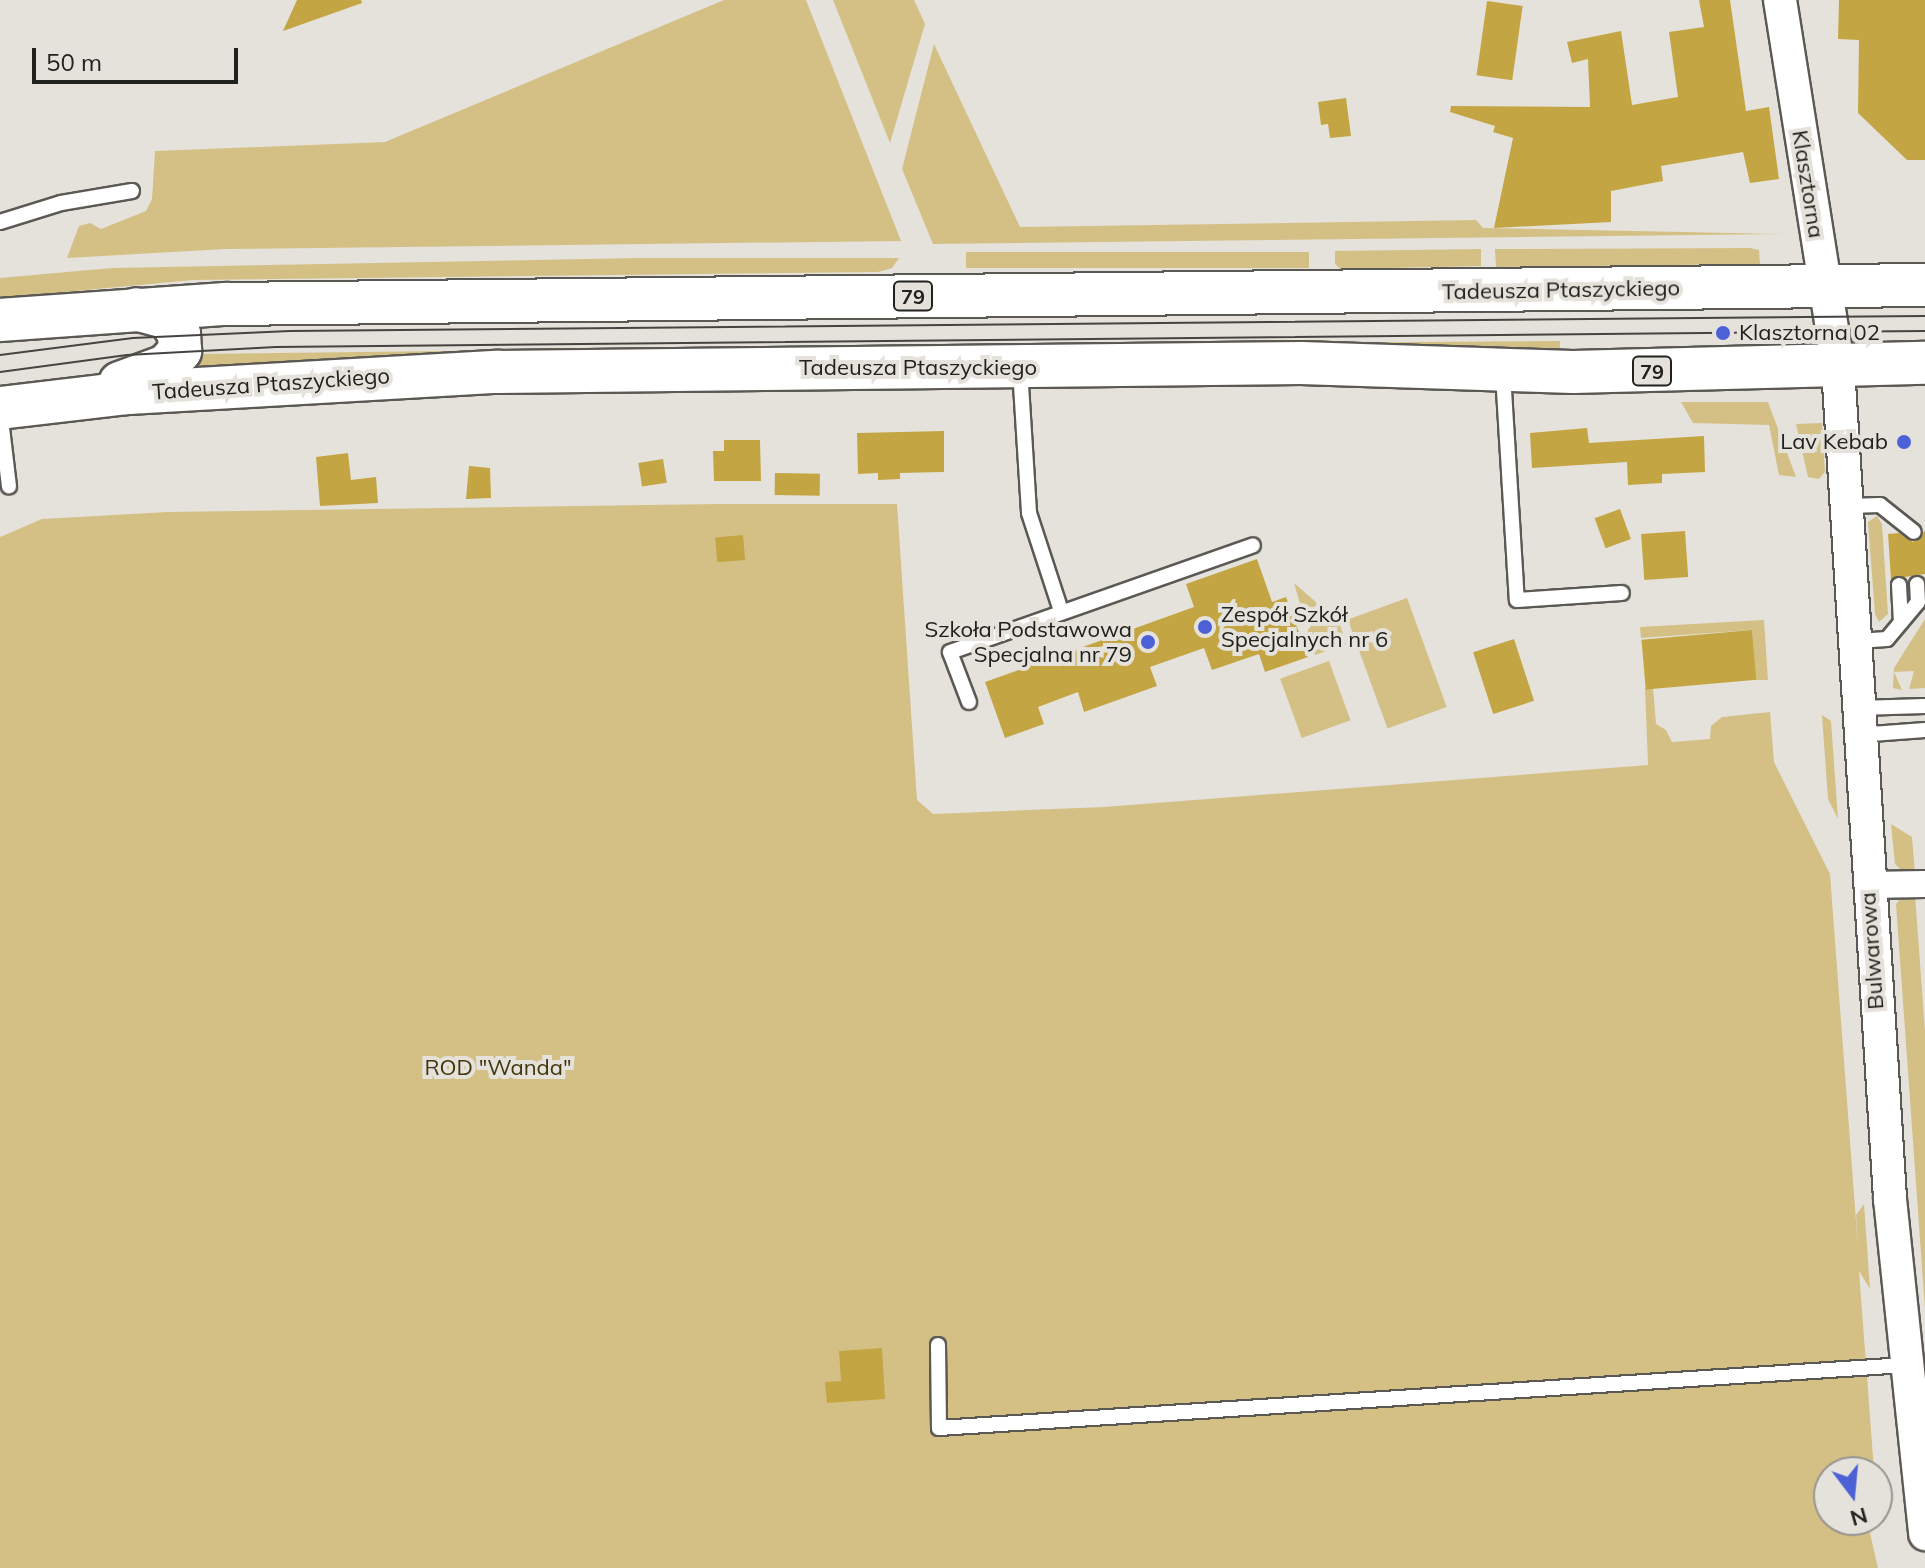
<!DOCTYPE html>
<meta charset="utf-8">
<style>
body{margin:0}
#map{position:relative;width:1925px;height:1568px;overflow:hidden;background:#e5e2dc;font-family:Mulish,sans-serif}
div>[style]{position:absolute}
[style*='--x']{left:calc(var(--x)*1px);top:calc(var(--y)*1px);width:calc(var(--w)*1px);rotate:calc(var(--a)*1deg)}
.green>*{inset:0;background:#d4c085;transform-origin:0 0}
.building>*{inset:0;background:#c4a543;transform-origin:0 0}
.roads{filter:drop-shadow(2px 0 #5b5954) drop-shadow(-2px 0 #5b5954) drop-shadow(0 2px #5b5954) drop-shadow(0 -2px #5b5954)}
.service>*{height:14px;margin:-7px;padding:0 7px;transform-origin:7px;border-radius:7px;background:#fff}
.minor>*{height:26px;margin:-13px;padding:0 13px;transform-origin:13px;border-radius:13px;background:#fff}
.tertiary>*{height:32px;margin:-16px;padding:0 16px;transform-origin:16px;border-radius:16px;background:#fff}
.primary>*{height:42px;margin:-21px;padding:0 21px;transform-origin:21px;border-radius:21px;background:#fff}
.tram>*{height:2px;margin:-1px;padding:0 1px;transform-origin:1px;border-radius:1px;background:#454441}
.dots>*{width:22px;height:22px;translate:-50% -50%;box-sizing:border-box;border:4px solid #e5e2dc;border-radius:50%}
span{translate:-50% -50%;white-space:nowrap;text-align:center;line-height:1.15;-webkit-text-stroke:8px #e5e2dc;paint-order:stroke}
.shield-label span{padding:2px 6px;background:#e5e2dc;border:2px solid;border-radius:6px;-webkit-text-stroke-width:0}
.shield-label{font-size:20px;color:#21211e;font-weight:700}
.street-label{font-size:22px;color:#21211e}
.poi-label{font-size:22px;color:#21211e}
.left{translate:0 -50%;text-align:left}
.right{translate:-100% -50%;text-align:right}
.park-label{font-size:22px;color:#43360c}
.north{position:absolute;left:1813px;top:1456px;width:80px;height:80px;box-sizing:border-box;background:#e5e2dc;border:2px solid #979590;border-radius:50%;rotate:164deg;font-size:22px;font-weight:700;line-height:32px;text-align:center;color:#21211e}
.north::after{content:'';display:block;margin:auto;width:28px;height:36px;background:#4c61d6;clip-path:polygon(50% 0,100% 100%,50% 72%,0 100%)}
.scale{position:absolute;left:32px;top:48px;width:206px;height:36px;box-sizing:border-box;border:4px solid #21211e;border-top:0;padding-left:10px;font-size:24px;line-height:28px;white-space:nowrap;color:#21211e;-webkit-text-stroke:6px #e5e2dc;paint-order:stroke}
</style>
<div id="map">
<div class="green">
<i style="clip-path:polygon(724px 0,806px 0,901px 241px,225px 249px,67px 258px,79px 226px,90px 223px,101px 229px,146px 211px,152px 199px,155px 151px,385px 142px)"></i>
<i style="clip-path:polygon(833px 0,914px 0,925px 24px,890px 143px)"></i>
<i style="clip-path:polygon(934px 44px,1020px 227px,1476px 220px,1483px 228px,1785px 234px,933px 244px,902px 169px)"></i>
<i style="clip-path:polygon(1750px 248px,1759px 250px,1760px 264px,1496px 267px,1495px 249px)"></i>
<i style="clip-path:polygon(1481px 249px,1481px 266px,1340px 269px,1335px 264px,1335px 251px)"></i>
<i style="left:1309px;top:252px;width:16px;height:343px;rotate:90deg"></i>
<i style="clip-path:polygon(639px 258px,899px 258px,892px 268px,878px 272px,193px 280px,0 298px,0 278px,112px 268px)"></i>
<i style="left:1763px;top:300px;width:10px;height:777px;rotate:90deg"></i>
<i style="clip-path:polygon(1560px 341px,1560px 358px,986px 356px,986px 345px)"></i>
<i style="clip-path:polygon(952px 345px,955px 356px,200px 370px,199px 354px)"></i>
<i style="clip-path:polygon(1681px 402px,1768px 402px,1796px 477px,1779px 475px,1769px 425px,1693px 423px)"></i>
<i style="clip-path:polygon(1822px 423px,1825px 472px,1819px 479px,1808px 477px,1796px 424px)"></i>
<i style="clip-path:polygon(717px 504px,897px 504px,917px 800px,933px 814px,1104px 807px,1648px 765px,1645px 688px,1653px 687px,1656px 724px,1666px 730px,1672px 742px,1710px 739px,1711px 726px,1722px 717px,1770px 712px,1774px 762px,1830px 874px,1859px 1261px,1856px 1215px,1864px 1204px,1870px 1289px,1859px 1271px,1874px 1470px,1829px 1472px,1829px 1520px,1867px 1520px,1878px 1568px,0 1568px,0 537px,42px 519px,167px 512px)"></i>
<i style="clip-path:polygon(1877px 516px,1882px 524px,1888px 614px,1879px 622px,1875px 614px,1868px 522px)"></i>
<i style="clip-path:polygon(1294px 583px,1339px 622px,1346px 644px,1315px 655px)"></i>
<i style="left:1407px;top:598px;width:116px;height:63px;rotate:70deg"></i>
<i style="clip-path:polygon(1925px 619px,1925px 688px,1909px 689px,1914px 671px,1894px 672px,1902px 690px,1893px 688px,1894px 668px)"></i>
<i style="clip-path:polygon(1764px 620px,1768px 680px,1756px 680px,1752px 630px,1641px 638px,1640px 627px)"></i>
<i style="left:1329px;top:661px;width:63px;height:52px;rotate:70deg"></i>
<i style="clip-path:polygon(1822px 715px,1831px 721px,1838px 819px,1828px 799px)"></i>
<i style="clip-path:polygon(1891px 824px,1912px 837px,1915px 874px,1904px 873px,1895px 864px)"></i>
<i style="clip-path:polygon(1915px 895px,1925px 1031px,1925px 1309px,1896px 904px,1903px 896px)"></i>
</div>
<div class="building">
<i style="clip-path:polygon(297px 0,361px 0,362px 3px,283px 31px)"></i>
<i style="clip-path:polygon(1699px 0,1730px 0,1746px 111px,1769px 107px,1779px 179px,1750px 183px,1743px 152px,1661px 166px,1663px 181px,1611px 191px,1611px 222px,1494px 228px,1513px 138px,1493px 132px,1495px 126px,1450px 112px,1451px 106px,1590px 107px,1588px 59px,1572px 63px,1567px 42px,1621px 31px,1632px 105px,1678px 97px,1669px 32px,1704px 27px)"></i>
<i style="clip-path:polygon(1839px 0,1925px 0,1925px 160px,1907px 160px,1858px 113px,1859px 40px,1838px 39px)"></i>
<i style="left:1487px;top:1px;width:36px;height:75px;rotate:8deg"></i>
<i style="clip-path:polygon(1346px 98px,1351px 136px,1330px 138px,1328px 124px,1321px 125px,1318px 102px)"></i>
<i style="clip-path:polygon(1587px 428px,1589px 443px,1704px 436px,1705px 472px,1662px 474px,1662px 483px,1628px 485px,1627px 462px,1532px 468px,1530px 433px)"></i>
<i style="clip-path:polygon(944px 431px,944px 472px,900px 473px,900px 479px,878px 480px,878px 473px,858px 474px,857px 433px)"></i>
<i style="clip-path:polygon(724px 440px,760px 440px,761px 481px,714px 481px,713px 451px,724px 451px)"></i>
<i style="clip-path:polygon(348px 453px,351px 480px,376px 477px,378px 503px,320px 506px,316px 457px)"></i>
<i style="left:663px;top:459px;width:24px;height:25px;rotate:81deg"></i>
<i style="clip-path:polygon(469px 466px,490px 468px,491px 498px,466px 499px)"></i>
<i style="left:775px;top:473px;width:45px;height:22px;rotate:1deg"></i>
<i style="left:1620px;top:509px;width:32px;height:27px;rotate:70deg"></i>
<i style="left:1685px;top:531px;width:46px;height:44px;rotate:86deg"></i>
<i style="clip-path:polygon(1925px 531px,1925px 574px,1891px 579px,1888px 534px,1899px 533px,1913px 542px)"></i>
<i style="left:743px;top:535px;width:25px;height:28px;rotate:85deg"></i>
<i style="clip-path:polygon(1257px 559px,1272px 602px,1286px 597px,1308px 657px,1265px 672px,1259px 654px,1212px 670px,1204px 648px,1150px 667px,1157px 686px,1084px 712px,1078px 692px,1038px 707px,1044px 724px,1005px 738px,985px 682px,1194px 607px,1186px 584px)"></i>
<i style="left:1752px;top:630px;width:50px;height:111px;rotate:85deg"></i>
<i style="left:1514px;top:639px;width:65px;height:43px;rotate:72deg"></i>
<i style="clip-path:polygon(882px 1348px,885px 1399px,827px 1403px,825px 1382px,841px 1381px,839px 1351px)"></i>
</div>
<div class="roads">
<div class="service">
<i style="--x:0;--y:222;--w:64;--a:-17.3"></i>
<i style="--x:61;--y:203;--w:72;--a:-9.6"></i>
<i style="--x:1020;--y:369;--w:144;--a:86.4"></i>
<i style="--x:1029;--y:513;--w:103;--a:71.9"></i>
<i style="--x:1503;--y:374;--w:226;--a:86.5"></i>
<i style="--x:1517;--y:600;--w:105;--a:-3.8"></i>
<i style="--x:0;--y:411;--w:76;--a:83.2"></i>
<i style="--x:1848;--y:506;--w:32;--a:-2"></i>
<i style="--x:1880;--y:505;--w:43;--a:38.5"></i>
<i style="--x:1899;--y:585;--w:37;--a:87"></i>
<i style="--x:1857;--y:641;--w:30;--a:-4"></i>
<i style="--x:1887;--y:639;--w:48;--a:-50"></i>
<i style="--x:1918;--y:602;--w:18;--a:-93"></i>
<i style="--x:969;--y:702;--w:53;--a:-110.8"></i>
<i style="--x:950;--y:652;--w:321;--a:-19.4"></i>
<i style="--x:1858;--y:708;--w:67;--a:-1.7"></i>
<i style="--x:1858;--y:735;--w:67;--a:-4.3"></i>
<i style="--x:938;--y:1345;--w:83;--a:89.3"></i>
<i style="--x:939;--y:1428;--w:969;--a:-3.73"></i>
</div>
<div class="minor">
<i style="--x:1868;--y:885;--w:57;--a:-1"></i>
</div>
<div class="tertiary">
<i style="--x:1780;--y:0;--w:372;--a:81"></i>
<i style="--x:1838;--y:367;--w:834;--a:86.42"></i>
<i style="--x:1890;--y:1199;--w:337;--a:84"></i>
</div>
<div class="primary">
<i style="--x:0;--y:320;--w:226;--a:-4.1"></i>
<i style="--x:225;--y:304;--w:1700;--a:-0.64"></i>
<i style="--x:120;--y:383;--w:49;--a:-20.3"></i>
<i style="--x:166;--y:366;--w:21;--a:-47"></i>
<i style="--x:180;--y:351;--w:17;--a:-93"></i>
<i style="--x:179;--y:334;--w:19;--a:-122"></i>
<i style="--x:169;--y:318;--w:34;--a:-165"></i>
<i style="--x:0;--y:408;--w:129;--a:-6.7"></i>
<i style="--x:128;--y:393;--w:370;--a:-3.3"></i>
<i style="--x:497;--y:372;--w:804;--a:-0.64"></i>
<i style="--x:1301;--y:363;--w:272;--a:1.9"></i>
<i style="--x:1573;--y:372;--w:352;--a:-1.5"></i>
</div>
</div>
<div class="tram">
<i style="--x:0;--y:355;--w:134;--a:-7.3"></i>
<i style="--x:133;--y:338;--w:157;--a:-2.6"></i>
<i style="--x:290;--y:331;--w:1635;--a:-0.53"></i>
<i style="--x:0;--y:372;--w:128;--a:-7.6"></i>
<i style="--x:127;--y:355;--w:149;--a:-3.1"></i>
<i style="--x:276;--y:347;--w:1649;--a:-0.56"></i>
</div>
<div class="dots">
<i style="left:1723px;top:333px;background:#4c61d6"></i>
<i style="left:1904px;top:442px;background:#4c61d6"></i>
<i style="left:1205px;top:627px;background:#4c61d6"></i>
<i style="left:1148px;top:642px;background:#4c61d6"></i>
</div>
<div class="shield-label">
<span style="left:913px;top:296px">79</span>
<span style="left:1652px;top:371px">79</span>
</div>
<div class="street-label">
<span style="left:1808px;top:184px;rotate:81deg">Klasztorna</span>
<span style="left:1561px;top:290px;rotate:-1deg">Tadeusza Ptaszyckiego</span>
<span style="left:918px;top:368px">Tadeusza Ptaszyckiego</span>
<span style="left:271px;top:384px;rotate:-4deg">Tadeusza Ptaszyckiego</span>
<span style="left:1872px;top:951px;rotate:-94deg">Bulwarowa</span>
</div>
<div class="poi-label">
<span class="left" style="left:1739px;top:333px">Klasztorna 02</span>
<span class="right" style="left:1888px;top:442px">Lav Kebab</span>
<span class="left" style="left:1221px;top:627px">Zespół Szkół<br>Specjalnych nr 6</span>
<span class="right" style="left:1132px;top:642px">Szkoła Podstawowa<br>Specjalna nr 79</span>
</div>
<div class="park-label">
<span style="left:498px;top:1068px">ROD "Wanda"</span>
</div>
<div class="north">N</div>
<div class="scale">50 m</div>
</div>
